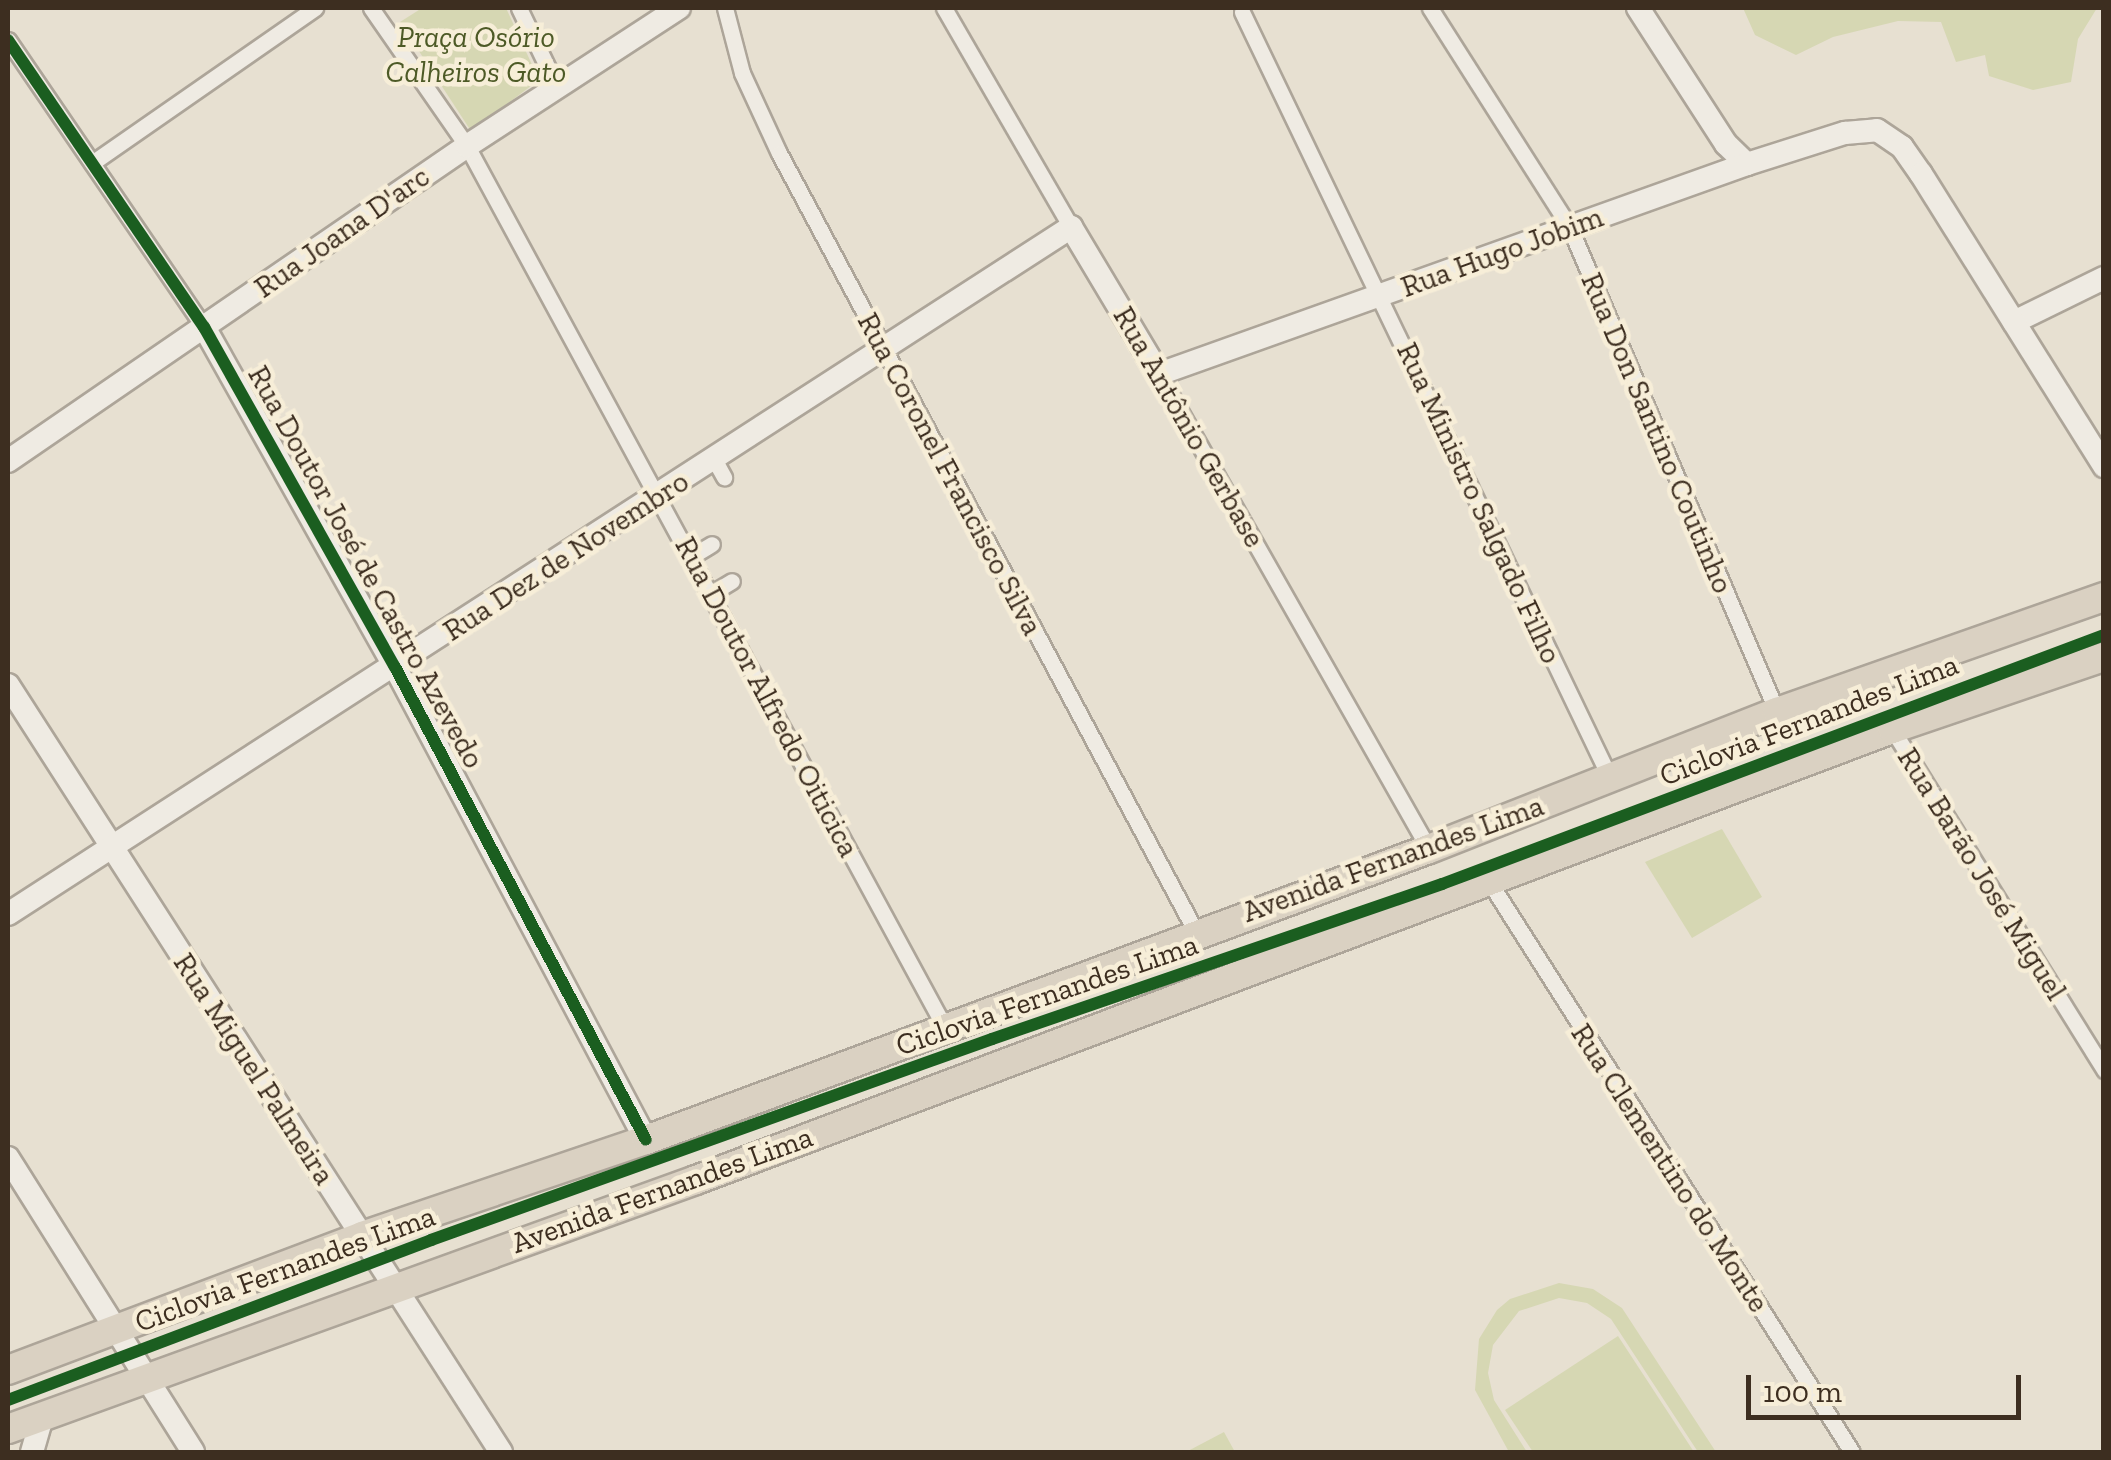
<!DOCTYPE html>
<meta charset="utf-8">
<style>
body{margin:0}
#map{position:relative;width:2111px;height:1460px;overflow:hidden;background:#e7e0d1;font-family:"Zilla Slab",serif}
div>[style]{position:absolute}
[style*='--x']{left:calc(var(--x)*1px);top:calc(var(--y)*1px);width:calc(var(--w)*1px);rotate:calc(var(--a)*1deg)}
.green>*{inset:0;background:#d6d7b3}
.roads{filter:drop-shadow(2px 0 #ada599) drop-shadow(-2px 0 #ada599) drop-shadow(0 2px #ada599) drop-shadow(0 -2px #ada599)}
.street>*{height:15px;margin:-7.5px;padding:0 7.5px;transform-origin:7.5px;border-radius:7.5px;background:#efebe3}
.secondary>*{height:22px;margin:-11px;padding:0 11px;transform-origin:11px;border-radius:11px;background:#efebe3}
.highway>*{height:28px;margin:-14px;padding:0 14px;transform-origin:14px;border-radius:14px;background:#dad1c2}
.cycleway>*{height:12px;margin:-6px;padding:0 6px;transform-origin:6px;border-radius:6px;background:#1b5e20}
span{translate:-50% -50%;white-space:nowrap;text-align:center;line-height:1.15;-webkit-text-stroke:9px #f7eed8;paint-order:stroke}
.park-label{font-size:30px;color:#4d5a26;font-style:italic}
.street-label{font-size:30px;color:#3d2e20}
.frame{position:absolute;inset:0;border:10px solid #3d2e20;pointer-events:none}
.scale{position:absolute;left:1746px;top:1375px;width:275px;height:45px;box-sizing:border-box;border:5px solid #3d2e20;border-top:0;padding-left:12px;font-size:30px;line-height:35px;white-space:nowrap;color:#3d2e20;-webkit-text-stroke:8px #f7eed8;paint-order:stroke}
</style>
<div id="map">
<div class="green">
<i style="clip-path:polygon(422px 8px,506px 8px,539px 80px,471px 131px,400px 22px)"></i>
<i style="clip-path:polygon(1743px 8px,2097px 8px,2078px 39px,2071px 82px,2033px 90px,1989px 76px,1985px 55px,1956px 62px,1941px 22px,1898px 21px,1833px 37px,1796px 55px,1755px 35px)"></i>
<i style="clip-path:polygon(1722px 829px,1762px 897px,1692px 938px,1645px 862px)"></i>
<i style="clip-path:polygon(1559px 1283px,1593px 1289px,1622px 1308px,1716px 1452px,1698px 1452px,1611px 1319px,1587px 1303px,1559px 1298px,1519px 1311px,1493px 1345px,1488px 1373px,1494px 1400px,1527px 1452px,1509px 1452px,1475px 1390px,1479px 1339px,1497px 1310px,1510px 1299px)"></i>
<i style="clip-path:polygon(1618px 1336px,1694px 1452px,1533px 1452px,1505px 1410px)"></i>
<i style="clip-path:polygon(1224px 1432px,1235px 1452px,1186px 1452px)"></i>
</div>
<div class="roads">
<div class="street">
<i style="--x:371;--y:8;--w:168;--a:55.2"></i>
<i style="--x:467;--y:146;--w:1003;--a:61.54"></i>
<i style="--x:519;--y:8;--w:88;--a:64.3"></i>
<i style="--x:725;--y:8;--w:67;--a:75.3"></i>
<i style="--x:742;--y:73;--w:88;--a:65.2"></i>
<i style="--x:779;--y:153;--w:884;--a:61.84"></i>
<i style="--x:944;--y:8;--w:253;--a:59.9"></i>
<i style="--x:1430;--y:8;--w:261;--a:57.5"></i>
<i style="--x:1570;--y:228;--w:526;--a:66.84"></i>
<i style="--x:1242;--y:12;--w:850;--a:64.34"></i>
<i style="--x:8;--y:40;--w:348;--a:55.7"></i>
<i style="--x:92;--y:163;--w:272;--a:-34.8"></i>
<i style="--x:1159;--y:374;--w:546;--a:60.39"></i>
<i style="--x:714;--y:459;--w:21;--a:61"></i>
<i style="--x:692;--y:556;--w:23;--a:-31"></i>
<i style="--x:712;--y:593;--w:23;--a:-31"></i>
<i style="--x:1892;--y:729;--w:402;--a:58.1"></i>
<i style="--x:1490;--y:883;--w:674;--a:57.54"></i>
</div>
<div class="secondary">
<i style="--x:1638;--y:8;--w:162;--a:57.1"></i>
<i style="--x:1726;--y:144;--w:29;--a:44"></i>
<i style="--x:2014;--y:322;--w:100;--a:-26.1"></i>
<i style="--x:204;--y:327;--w:390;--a:60.7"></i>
<i style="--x:395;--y:667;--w:535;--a:62.05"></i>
<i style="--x:8;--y:461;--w:557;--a:-34.46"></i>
<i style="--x:467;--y:146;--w:253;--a:-33.1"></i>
<i style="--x:8;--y:685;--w:912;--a:57.27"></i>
<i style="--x:8;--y:914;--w:1266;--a:-32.87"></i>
<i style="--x:1071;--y:227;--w:171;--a:59.1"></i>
<i style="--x:1159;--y:374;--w:624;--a:-19.65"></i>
<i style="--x:1747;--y:164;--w:103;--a:-17.6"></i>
<i style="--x:1845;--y:133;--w:32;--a:-5"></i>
<i style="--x:1877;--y:130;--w:30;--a:34"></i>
<i style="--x:1902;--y:147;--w:33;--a:55"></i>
<i style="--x:1921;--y:174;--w:345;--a:57.9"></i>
<i style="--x:8;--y:1158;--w:347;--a:57.8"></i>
<i style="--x:32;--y:1452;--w:36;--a:-74"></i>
</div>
<div class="highway">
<i style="--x:8;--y:1370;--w:379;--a:-20.7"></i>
<i style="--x:362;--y:1236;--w:300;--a:-18.7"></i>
<i style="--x:646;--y:1140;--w:835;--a:-20.39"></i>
<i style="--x:1429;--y:849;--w:374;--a:-21.5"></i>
<i style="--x:1777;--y:712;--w:347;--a:-19.4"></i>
<i style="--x:8;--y:1429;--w:732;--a:-19.9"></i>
<i style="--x:696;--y:1180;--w:1278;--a:-20.66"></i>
<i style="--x:1892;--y:729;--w:224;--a:-18.8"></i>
</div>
</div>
<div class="cycleway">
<i style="--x:8;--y:40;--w:348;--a:55.7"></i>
<i style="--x:204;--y:327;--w:390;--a:60.7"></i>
<i style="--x:395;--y:667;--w:535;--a:62.05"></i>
<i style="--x:8;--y:1400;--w:452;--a:-20.7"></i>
<i style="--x:431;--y:1240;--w:596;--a:-19.71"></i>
<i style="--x:992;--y:1039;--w:476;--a:-19"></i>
<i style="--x:1442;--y:884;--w:707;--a:-20.61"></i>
</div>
<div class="park-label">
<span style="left:476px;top:54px">Praça Osório<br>Calheiros Gato</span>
</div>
<div class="street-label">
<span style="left:342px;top:232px;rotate:-35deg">Rua Joana D'arc</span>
<span style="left:1502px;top:252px;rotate:-20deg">Rua Hugo Jobim</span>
<span style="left:1189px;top:427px;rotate:60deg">Rua Antônio Gerbase</span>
<span style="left:1657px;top:433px;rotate:67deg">Rua Don Santino Coutinho</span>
<span style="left:950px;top:474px;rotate:62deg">Rua Coronel Francisco Silva</span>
<span style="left:1479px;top:503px;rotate:65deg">Rua Ministro Salgado Filho</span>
<span style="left:566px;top:556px;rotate:-33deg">Rua Dez de Novembro</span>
<span style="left:366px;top:567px;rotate:61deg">Rua Doutor José de Castro Azevedo</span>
<span style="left:767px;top:697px;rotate:62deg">Rua Doutor Alfredo Oiticica</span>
<span style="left:1809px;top:720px;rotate:-21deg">Ciclovia Fernandes Lima</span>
<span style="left:1393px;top:859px;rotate:-20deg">Avenida Fernandes Lima</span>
<span style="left:1982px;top:874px;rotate:58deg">Rua Barão José Miguel</span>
<span style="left:1047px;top:995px;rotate:-19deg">Ciclovia Fernandes Lima</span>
<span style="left:254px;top:1069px;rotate:57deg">Rua Miguel Palmeira</span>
<span style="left:1670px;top:1168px;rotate:57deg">Rua Clementino do Monte</span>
<span style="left:662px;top:1190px;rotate:-20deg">Avenida Fernandes Lima</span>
<span style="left:285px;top:1269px;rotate:-20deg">Ciclovia Fernandes Lima</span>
</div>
<div class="frame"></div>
<div class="scale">100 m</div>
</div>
